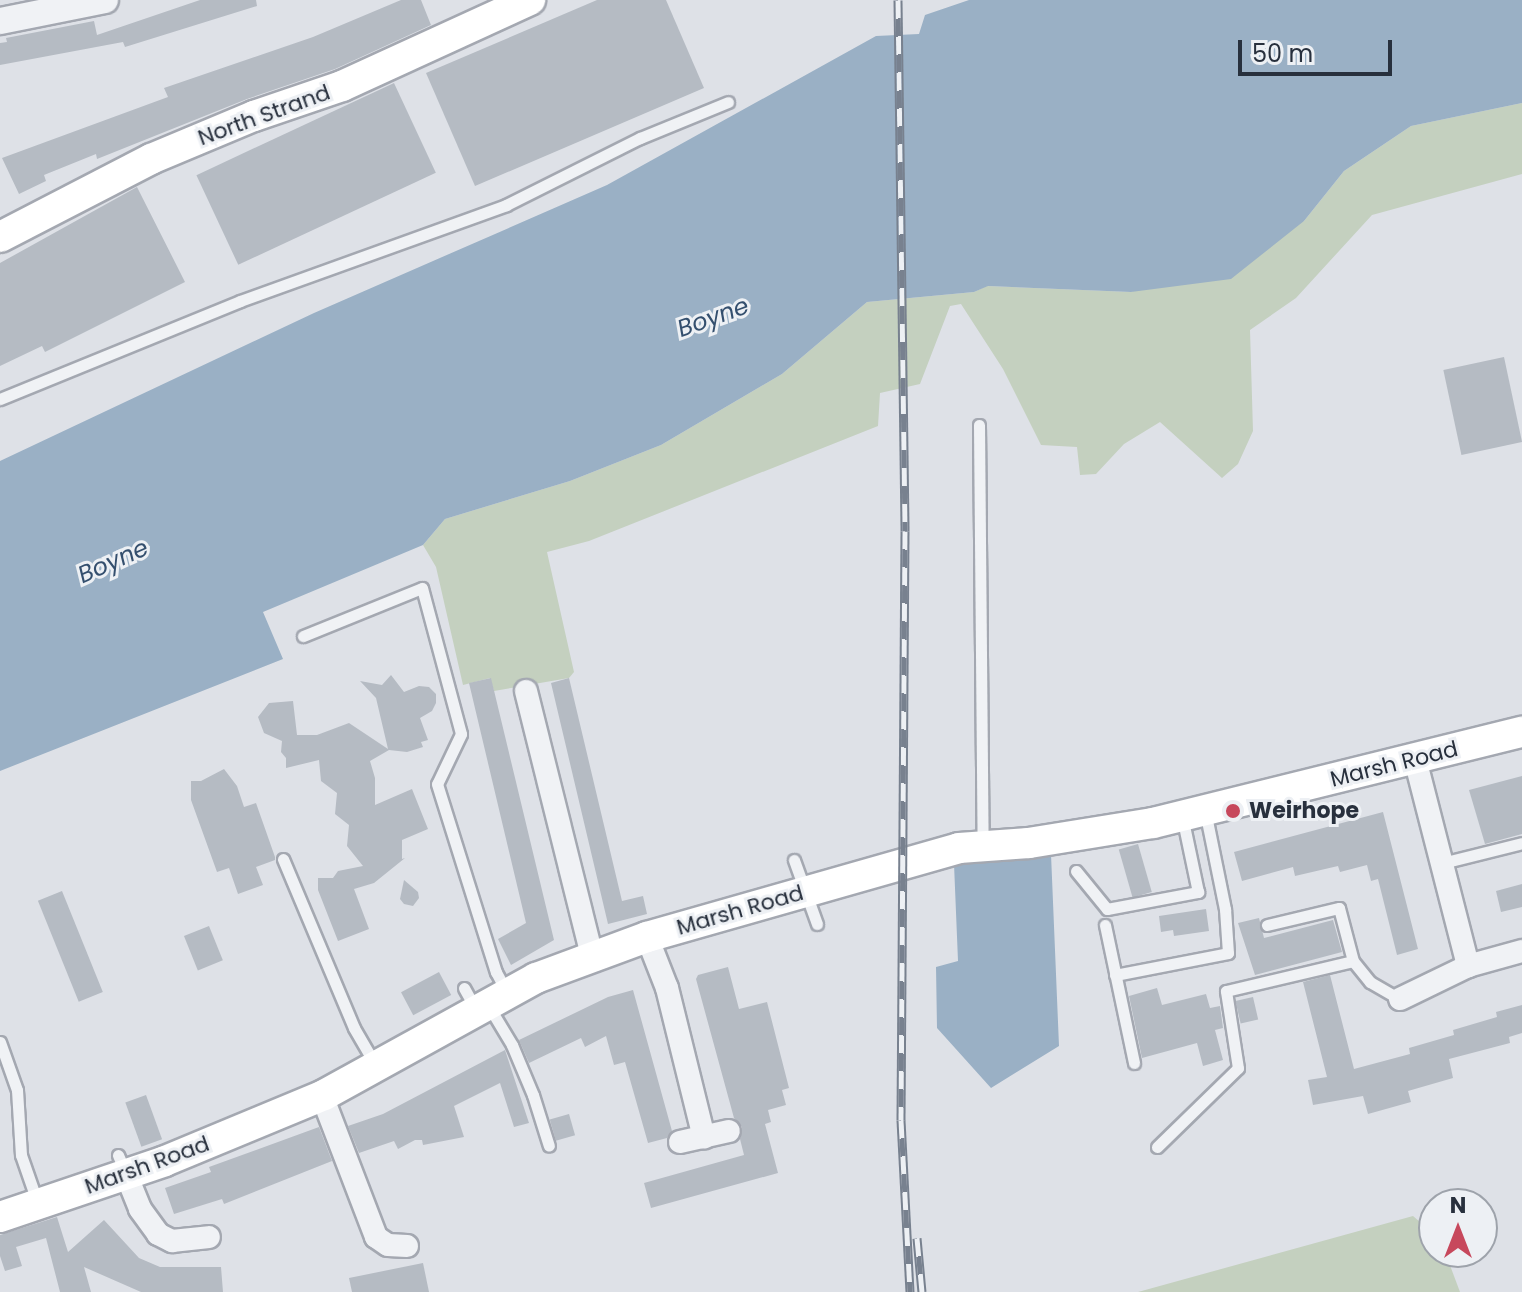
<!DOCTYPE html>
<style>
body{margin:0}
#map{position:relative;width:1522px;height:1292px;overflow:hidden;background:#dee1e7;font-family:Poppins,sans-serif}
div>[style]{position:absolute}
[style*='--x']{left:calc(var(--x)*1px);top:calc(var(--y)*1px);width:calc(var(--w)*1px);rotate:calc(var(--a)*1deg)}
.green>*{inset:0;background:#c4d0bf}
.water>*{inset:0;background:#9ab0c5}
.building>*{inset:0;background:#b5bbc3;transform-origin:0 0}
.roads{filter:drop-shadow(2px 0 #a4a8b1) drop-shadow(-2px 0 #a4a8b1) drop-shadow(0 2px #a4a8b1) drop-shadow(0 -2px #a4a8b1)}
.service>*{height:11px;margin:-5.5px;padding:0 5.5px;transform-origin:5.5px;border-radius:5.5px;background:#f0f2f5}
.minor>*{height:22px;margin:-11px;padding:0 11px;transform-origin:11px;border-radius:11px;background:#f0f2f5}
.tertiary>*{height:26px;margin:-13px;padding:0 13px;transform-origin:13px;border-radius:13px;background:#f0f2f5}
.secondary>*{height:30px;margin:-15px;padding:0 15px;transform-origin:15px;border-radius:15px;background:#fff}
.rail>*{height:9px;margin-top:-4.5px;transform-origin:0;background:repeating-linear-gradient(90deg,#edf0f4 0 18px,#78818f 0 36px);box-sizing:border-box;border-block:2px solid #78818f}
.dots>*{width:22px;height:22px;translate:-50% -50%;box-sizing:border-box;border:4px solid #edf0f4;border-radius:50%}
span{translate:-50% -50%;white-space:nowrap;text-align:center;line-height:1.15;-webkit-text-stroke:6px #edf0f4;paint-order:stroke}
.street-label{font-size:22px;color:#28303d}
.poi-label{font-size:22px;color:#28303d;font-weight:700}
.left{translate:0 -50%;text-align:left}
.water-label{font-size:24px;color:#344f6e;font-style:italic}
.north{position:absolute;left:1418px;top:1188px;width:80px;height:80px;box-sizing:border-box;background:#edf0f4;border:2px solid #9ea3ab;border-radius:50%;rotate:0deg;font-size:22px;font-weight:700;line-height:32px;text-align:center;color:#28303d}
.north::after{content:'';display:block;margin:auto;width:28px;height:36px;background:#c7485c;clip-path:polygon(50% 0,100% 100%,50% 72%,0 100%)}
.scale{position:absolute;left:1238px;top:40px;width:154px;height:36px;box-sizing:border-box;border:4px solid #28303d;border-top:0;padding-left:10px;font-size:24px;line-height:28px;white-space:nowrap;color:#28303d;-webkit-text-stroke:6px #edf0f4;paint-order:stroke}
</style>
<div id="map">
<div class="green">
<i style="clip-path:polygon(1522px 103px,1522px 174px,1372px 215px,1296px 298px,1250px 330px,1253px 431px,1238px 464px,1222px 478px,1160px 422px,1124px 444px,1096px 474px,1080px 475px,1077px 447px,1041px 445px,1003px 369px,961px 304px,950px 306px,920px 384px,880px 393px,878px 426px,589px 541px,547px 552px,574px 672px,569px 678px,494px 691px,490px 678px,463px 685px,436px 567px,423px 545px,445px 519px,570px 481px,661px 445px,782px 374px,867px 302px,974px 292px,987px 286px,1131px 292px,1304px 221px,1344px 171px,1411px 126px)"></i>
<i style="clip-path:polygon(1413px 1216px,1434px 1234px,1434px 1252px,1445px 1252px,1460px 1292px,1138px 1292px)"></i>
</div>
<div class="water">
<i style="clip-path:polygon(969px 0,1522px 0,1522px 103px,1411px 126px,1344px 171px,1304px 221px,1231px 279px,1131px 292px,988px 286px,974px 292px,867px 302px,782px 374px,661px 445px,570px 481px,445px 519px,423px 545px,263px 612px,283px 659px,0 771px,0 461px,314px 313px,607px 185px,876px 36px,919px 34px,925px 15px)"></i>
<i style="clip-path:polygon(1051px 854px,1059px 1046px,991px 1088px,937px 1028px,936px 967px,958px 961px,954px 864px)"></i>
</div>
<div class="building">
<i style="clip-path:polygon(200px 0,256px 0,257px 6px,125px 47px,123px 42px,0 65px,0 43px,7px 42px,6px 38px,94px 21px,97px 35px)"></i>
<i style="clip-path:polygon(401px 0,421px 0,431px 25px,335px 69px,247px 99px,97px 159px,96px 154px,44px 175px,46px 181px,19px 194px,2px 158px,168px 97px,164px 88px,313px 37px)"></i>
<i style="clip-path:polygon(597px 0,666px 0,704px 88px,475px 186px,426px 73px)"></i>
<i style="left:394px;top:83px;width:99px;height:218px;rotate:65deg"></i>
<i style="clip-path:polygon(137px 187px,185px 282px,45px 352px,42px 346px,0 366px,0 263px)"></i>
<i style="left:1504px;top:357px;width:87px;height:62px;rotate:78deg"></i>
<i style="clip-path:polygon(391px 675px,404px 692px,419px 686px,429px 687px,436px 694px,436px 703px,432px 711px,420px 718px,428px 740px,421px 742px,423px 747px,407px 752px,389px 750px,370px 761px,375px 778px,375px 805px,412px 789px,428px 829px,402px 840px,402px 859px,405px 858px,374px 883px,354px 889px,369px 929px,338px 941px,318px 890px,318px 878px,333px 878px,338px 871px,363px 866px,347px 846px,349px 825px,335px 814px,337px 793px,321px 781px,319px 760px,286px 768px,286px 758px,281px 752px,282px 741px,264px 733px,258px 717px,269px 703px,293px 701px,297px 735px,317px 735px,349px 723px,388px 749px,376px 698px,360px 681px,382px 685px)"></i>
<i style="clip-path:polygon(491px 678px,554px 940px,511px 965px,498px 939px,526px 923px,469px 683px)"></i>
<i style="clip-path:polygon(569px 678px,622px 901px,643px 896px,647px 914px,608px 924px,551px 683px)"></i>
<i style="clip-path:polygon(224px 769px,237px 786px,244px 807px,256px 803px,275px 857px,275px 860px,256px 867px,263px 885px,238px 894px,229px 868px,217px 872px,191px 800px,191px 781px,201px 781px)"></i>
<i style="clip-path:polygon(1522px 776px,1522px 834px,1485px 844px,1469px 790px)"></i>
<i style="clip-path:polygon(1383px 812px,1418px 949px,1397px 955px,1378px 879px,1371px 881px,1367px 865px,1340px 872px,1338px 866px,1295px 876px,1293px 867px,1242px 881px,1234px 852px)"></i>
<i style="left:1138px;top:844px;width:50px;height:20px;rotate:74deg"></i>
<i style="clip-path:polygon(404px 880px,418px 892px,419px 898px,413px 906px,404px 904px,400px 899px)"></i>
<i style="clip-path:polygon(1522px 884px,1522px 907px,1501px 912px,1496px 891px)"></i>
<i style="left:62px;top:891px;width:109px;height:26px;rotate:68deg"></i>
<i style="clip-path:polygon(1206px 909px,1209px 931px,1174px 936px,1173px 930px,1161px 932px,1159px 916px)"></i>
<i style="clip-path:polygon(1259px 918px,1264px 938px,1333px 920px,1342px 952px,1255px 975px,1238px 923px)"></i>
<i style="left:209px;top:926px;width:37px;height:27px;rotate:68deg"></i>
<i style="clip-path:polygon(728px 967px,739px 1009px,767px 1002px,789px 1088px,782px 1090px,786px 1105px,768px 1110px,771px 1122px,765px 1124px,778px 1173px,651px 1208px,644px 1183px,744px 1155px,740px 1139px,742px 1127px,734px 1118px,696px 979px,698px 975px)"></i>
<i style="left:439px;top:972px;width:26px;height:43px;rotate:62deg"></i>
<i style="clip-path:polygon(1330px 975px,1354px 1069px,1410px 1054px,1409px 1048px,1454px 1035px,1453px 1030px,1497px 1017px,1496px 1012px,1522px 1005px,1522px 1033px,1509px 1037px,1510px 1043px,1449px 1059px,1453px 1078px,1408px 1091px,1411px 1102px,1368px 1114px,1363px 1096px,1313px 1105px,1308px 1080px,1327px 1077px,1303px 982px)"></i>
<i style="clip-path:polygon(1157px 988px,1162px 1005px,1206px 994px,1210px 1008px,1220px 1006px,1223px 1028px,1215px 1030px,1223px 1060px,1203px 1066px,1197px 1043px,1142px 1058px,1129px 996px)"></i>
<i style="clip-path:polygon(633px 990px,672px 1131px,667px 1138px,648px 1143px,625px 1062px,614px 1065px,606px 1036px,585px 1047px,581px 1038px,529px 1063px,519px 1040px,608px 997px)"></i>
<i style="left:1253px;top:997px;width:23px;height:18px;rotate:77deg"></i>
<i style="clip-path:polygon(505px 1050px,529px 1123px,514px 1127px,500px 1083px,454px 1106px,464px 1137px,423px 1145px,422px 1140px,415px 1140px,398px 1149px,394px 1141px,359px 1153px,348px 1126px,383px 1114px)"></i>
<i style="left:146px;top:1095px;width:47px;height:22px;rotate:70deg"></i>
<i style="left:569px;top:1114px;width:22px;height:20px;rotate:74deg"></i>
<i style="clip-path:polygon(319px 1127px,332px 1161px,224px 1204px,222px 1199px,174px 1214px,165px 1188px,211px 1172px,209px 1167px)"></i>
<i style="clip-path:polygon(57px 1217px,68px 1252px,104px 1220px,139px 1258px,160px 1267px,221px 1267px,223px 1292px,141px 1292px,84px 1267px,91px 1292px,60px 1292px,46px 1238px,16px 1247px,22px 1266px,5px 1271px,0 1256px,0 1235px)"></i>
<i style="clip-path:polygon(423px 1263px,429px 1292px,352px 1292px,349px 1278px)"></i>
</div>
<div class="roads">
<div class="service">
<i style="--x:0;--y:399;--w:259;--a:-22.2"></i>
<i style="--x:240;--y:301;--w:283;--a:-19.8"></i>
<i style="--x:506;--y:205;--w:150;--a:-26.6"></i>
<i style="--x:640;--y:138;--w:95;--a:-22.2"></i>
<i style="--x:979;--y:425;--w:419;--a:89.5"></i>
<i style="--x:303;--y:636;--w:128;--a:-22"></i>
<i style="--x:422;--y:588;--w:151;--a:75"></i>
<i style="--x:461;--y:734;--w:55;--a:115.6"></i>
<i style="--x:437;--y:784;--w:197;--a:72.6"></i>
<i style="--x:496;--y:972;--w:24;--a:62"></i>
<i style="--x:283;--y:859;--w:183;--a:67.2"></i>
<i style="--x:354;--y:1028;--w:44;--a:59.9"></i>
<i style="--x:794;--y:860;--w:68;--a:70.2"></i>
<i style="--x:1442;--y:863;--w:82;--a:-14"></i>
<i style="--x:1076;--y:871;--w:49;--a:50.8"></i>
<i style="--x:1107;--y:909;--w:93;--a:-10.6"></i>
<i style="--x:1198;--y:892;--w:78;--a:-101.9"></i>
<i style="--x:1105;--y:925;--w:141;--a:78.1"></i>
<i style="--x:1267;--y:925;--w:74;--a:-13.3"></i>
<i style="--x:1339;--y:908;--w:55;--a:75.2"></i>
<i style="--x:1115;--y:975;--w:115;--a:-11"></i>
<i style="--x:1228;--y:953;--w:44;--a:-93.9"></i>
<i style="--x:1225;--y:909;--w:100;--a:-101.5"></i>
<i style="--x:464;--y:988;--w:25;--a:61"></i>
<i style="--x:488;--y:1005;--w:47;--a:59"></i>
<i style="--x:512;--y:1045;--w:54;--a:67.2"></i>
<i style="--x:533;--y:1095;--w:53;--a:72.6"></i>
<i style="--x:0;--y:1042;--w:51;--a:70.5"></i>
<i style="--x:17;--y:1090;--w:65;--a:86.5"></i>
<i style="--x:21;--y:1155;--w:52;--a:70.9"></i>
<i style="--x:1157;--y:1147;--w:113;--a:-44.3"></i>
<i style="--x:1238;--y:1068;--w:78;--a:-98.9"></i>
<i style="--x:1226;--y:991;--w:130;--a:-13.3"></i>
<i style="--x:1353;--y:961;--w:27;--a:51"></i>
<i style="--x:1370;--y:982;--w:34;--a:30"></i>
<i style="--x:118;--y:1155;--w:21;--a:67"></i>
</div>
<div class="minor">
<i style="--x:526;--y:691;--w:273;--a:76"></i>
<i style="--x:1415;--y:759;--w:214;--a:75.6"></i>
<i style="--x:647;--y:937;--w:55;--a:68.6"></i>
<i style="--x:667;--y:988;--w:154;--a:76.1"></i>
<i style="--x:1400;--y:999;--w:76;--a:-25.9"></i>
<i style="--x:1468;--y:966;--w:56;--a:-15.5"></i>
<i style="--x:322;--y:1096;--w:151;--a:69"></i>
<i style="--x:376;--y:1237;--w:14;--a:34"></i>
<i style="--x:388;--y:1245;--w:19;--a:3"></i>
<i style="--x:680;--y:1142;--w:50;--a:-12.7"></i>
<i style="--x:126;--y:1174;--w:38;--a:68"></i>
<i style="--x:140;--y:1209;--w:31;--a:54"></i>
<i style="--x:158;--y:1234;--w:16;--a:27"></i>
<i style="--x:172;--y:1241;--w:37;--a:-6"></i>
</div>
<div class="tertiary">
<i style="--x:0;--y:21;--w:107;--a:-11.3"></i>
</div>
<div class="secondary">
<i style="--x:0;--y:237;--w:170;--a:-27.3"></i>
<i style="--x:151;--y:159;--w:112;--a:-22.7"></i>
<i style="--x:254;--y:116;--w:93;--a:-18.8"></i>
<i style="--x:342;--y:86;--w:207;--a:-24.6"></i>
<i style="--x:0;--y:1217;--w:174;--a:-18.7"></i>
<i style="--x:165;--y:1161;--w:172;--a:-22.5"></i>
<i style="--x:324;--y:1095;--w:242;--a:-28.9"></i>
<i style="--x:536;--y:978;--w:118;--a:-20.3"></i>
<i style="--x:647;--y:937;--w:324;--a:-15.9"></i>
<i style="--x:959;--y:848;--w:70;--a:-4.1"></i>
<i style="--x:1029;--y:843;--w:126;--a:-9.2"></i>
<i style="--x:1153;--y:823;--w:380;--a:-13.9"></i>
</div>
</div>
<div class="rail">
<i style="--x:898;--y:0;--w:531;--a:89.24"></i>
<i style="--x:905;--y:531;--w:589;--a:90.39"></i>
<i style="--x:901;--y:1120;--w:172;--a:87"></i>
<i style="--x:917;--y:1238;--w:54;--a:84.7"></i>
</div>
<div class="dots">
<i style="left:1233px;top:811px;background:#c7485c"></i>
</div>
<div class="street-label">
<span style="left:264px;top:115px;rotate:-20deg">North Strand</span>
<span style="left:1394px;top:764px;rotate:-14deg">Marsh Road</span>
<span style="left:740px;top:910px;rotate:-16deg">Marsh Road</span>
<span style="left:147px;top:1165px;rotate:-20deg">Marsh Road</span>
</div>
<div class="poi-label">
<span class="left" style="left:1249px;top:811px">Weirhope</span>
</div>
<div class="water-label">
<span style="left:713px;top:317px;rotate:-20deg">Boyne</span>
<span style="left:113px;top:561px;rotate:-24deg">Boyne</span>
</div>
<div class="north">N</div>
<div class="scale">50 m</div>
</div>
